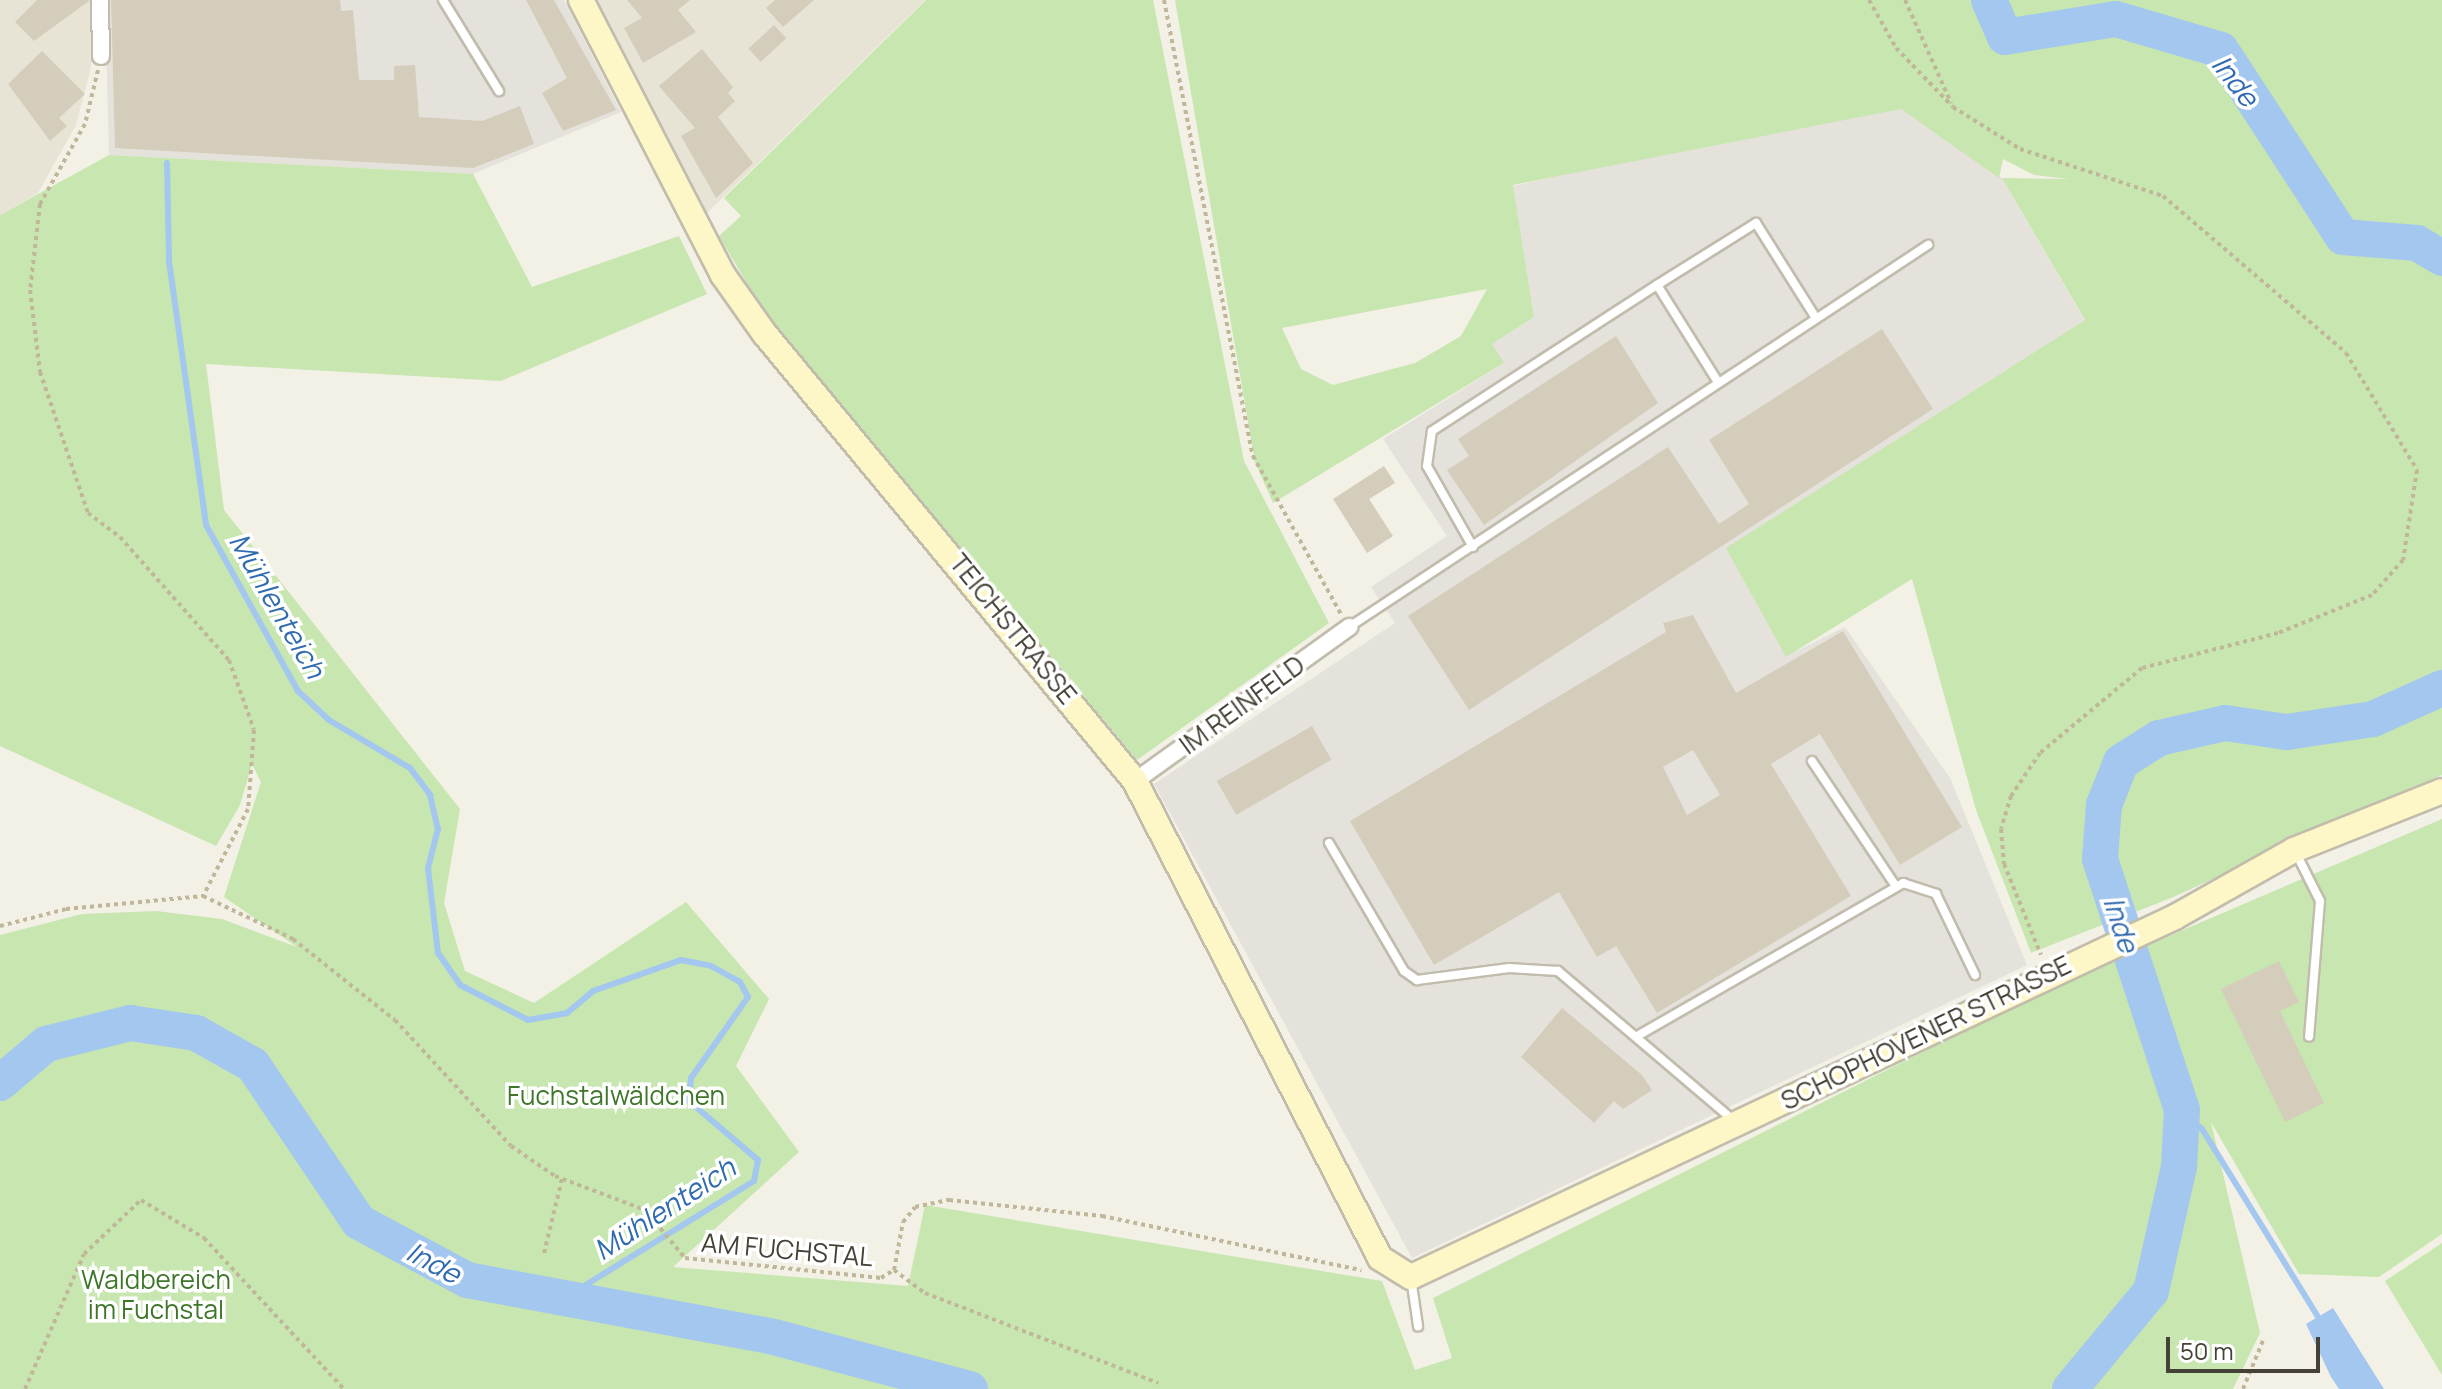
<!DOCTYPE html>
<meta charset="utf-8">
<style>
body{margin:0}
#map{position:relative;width:2442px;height:1389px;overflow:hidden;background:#f3f0e6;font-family:Manrope,sans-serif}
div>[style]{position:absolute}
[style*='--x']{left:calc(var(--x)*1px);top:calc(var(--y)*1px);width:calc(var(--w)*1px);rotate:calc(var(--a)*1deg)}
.residential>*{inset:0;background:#e7e3d5}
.industrial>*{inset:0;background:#e5e2db}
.green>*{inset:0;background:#c8e6b0}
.water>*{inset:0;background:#a4c7ef}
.stream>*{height:6px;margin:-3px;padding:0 3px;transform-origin:3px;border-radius:3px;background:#a4c7ef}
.river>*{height:36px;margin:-18px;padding:0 18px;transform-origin:18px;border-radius:18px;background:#a4c7ef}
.building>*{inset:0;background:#d4cdbc;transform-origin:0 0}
.path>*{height:4px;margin-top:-2px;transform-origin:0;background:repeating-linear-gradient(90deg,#c0b79b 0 4px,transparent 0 8px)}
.roads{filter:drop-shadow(2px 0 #c1bcac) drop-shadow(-2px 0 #c1bcac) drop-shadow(0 2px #c1bcac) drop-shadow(0 -2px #c1bcac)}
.lane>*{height:8px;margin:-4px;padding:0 4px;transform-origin:4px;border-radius:4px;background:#fff}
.street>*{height:16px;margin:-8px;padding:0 8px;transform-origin:8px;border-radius:8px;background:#fff}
.secondary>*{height:24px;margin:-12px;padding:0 12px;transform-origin:12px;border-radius:12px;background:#fdf6c6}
span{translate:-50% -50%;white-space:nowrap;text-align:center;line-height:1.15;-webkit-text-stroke:7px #fff;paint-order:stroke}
.street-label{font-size:26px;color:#464136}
.park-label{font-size:26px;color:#3e762a}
.water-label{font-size:28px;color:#316baf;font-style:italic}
.scale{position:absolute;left:2166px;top:1337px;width:154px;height:36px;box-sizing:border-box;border:4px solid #464136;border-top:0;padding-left:10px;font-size:24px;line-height:28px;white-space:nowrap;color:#464136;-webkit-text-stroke:6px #fff;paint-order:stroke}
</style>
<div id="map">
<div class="residential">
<i style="clip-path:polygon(0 0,90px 0,91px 68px,76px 125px,38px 193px,0 215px)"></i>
<i style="clip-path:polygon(596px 0,925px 0,706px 214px)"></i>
</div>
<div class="industrial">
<i style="clip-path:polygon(105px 0,564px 0,621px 112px,473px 174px,109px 155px)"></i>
<i style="clip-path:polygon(1895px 101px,2002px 178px,2085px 321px,1727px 548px,1786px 656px,1845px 627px,1950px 778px,2027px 965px,1412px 1258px,1154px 784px,1395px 623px,1371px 587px,1447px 536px,1383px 439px,1503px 364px,1492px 344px,1534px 317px,1513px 186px)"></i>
</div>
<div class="green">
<i style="clip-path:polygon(926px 0,1153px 0,1244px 461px,1329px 623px,1137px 760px,761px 307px,719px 236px,741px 216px,724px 198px)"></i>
<i style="clip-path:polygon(evenodd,1175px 0,2442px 0,2442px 775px,2171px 898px,2031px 953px,1976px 810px,1912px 579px,1786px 657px,1726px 548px,2085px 320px,2002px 178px,2069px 179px,2034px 175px,2003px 159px,1999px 178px,1901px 109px,1513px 185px,1534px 317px,1492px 344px,1504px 363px,1273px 503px,1255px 462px,1175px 0,1487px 289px,1461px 336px,1415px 363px,1333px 385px,1301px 369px,1282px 328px,1487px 289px)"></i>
<i style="clip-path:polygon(109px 155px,473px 174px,532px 287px,679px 236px,707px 294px,501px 381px,206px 364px,224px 510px,460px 809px,444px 903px,465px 971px,534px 1003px,686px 902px,769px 999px,736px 1066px,799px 1152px,673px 1267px,908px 1286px,925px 1205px,1382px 1281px,1415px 1370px,1452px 1358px,1433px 1298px,2064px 981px,2442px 819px,2442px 1234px,2379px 1277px,2299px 1274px,2211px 1122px,2260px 1333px,2233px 1389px,0 1389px,0 935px,82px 914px,156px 911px,222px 919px,297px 947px,224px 897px,261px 782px,252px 764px,240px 805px,216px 846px,0 746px,0 215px)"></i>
<i style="clip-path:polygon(2442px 1243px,2442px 1375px,2385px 1281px)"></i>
</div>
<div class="water">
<i style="clip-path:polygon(2333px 1308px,2384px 1389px,2339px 1389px,2331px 1377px,2306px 1324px)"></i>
</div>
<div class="stream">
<i style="--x:167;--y:163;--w:98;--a:88.8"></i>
<i style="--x:169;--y:261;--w:267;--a:82"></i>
<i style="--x:206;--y:525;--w:190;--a:61"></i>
<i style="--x:298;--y:691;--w:42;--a:43.1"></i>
<i style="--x:329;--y:720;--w:94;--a:30.7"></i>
<i style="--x:410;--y:768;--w:34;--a:53"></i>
<i style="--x:430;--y:795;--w:35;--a:77"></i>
<i style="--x:438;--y:829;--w:40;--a:104.4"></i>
<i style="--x:428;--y:868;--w:86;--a:83.3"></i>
<i style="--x:438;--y:953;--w:39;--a:55"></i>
<i style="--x:460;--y:985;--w:76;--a:27.2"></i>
<i style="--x:528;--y:1020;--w:40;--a:-10"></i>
<i style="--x:567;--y:1013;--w:34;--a:-40"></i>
<i style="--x:593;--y:991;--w:93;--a:-19.4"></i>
<i style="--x:681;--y:960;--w:31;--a:11"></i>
<i style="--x:711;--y:966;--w:33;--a:29"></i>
<i style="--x:740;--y:982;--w:17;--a:62"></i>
<i style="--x:748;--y:997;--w:99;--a:125.1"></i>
<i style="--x:691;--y:1078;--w:23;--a:95"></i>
<i style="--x:689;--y:1101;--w:91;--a:40.5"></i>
<i style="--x:758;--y:1160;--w:21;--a:101"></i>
<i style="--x:754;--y:1181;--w:225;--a:148.3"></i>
<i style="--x:2182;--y:1110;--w:28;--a:44"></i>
<i style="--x:2202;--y:1129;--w:221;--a:58.3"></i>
</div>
<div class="river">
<i style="--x:1989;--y:0;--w:40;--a:66.6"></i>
<i style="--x:2005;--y:37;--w:112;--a:-9.2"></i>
<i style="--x:2116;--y:19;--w:109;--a:16.4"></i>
<i style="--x:2221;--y:50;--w:223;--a:56.9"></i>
<i style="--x:2343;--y:237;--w:74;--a:4.6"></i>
<i style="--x:2417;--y:243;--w:29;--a:31"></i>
<i style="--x:0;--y:1083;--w:60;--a:-40.3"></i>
<i style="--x:46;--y:1044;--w:87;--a:-14"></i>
<i style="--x:130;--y:1023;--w:67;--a:8.6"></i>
<i style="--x:196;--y:1033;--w:65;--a:29.3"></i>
<i style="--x:253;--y:1065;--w:189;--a:56"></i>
<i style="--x:359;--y:1222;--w:123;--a:28.2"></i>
<i style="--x:467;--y:1280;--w:312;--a:10.5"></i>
<i style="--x:774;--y:1337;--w:203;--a:14.9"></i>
<i style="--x:2070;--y:1389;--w:127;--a:-50.4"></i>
<i style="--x:2151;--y:1291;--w:127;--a:-77.3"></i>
<i style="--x:2179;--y:1167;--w:57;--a:-87"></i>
<i style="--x:2182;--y:1110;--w:264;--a:-108.1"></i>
<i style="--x:2100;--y:859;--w:54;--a:-85.8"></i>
<i style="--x:2104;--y:805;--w:46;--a:-68.4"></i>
<i style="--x:2121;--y:762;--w:45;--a:-32.3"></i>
<i style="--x:2159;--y:738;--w:68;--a:-12.8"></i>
<i style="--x:2225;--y:723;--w:63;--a:8.3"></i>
<i style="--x:2287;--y:732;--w:87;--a:-8.6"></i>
<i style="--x:2373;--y:719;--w:76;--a:-24.2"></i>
</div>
<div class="building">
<i style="clip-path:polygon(37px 0,89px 0,89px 1px,34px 41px,15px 22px)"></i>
<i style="clip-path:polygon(111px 0,340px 0,341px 11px,353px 10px,359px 80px,394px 80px,394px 66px,415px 65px,419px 117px,482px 121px,520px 106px,534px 144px,473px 168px,115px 148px)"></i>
<i style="clip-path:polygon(526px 0,554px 0,616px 110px,563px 131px,542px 93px,567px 78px)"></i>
<i style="clip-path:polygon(627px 0,690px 0,678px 10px,696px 32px,643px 63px,624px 28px,642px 18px)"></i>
<i style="clip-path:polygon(775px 0,814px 0,783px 27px,766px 8px)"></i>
<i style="left:774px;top:25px;width:18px;height:35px;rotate:47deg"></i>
<i style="clip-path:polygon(702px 49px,733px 87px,728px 93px,735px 101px,718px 117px,753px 163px,716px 198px,681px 136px,695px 128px,659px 86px)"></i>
<i style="clip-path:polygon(42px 51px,85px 94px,59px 118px,67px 126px,50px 141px,8px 84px)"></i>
<i style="clip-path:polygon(1882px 329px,1933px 409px,1469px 710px,1408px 616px,1668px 447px,1719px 524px,1749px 504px,1709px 440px)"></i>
<i style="clip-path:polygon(1616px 336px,1658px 403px,1484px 525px,1447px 470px,1469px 456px,1458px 439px)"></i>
<i style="clip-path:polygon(1384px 466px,1395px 483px,1369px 499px,1393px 536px,1367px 553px,1333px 499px)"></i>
<i style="clip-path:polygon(evenodd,1693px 615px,1736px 693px,1843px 631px,1962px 827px,1900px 865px,1820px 734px,1771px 764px,1851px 896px,1657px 1013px,1616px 946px,1597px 957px,1559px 892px,1434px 965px,1350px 821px,1666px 632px,1663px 623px,1693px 615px,1693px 750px,1720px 795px,1687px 815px,1663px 767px,1693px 750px)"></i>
<i style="left:1312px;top:726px;width:39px;height:110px;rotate:60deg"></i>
<i style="clip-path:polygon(2279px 961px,2299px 1002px,2280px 1011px,2324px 1103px,2285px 1122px,2221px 989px)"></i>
<i style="clip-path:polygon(1562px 1008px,1642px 1075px,1652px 1090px,1623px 1109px,1614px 1101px,1594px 1123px,1521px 1057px)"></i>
</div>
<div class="path">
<i style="--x:1164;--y:0;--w:465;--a:79"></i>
<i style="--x:1253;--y:456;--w:181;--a:60.9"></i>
<i style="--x:1869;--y:0;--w:55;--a:60.6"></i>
<i style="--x:1896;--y:48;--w:82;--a:46"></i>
<i style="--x:1953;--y:107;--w:79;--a:32.1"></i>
<i style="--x:2020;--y:149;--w:151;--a:18.2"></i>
<i style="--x:2163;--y:196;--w:241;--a:40.6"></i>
<i style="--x:2346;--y:353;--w:137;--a:58.7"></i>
<i style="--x:2417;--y:470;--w:91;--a:98.8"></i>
<i style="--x:2403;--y:560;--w:47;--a:131.5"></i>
<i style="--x:2372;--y:595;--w:101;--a:158"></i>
<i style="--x:2278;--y:633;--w:140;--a:165.6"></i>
<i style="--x:2142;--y:668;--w:133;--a:140.2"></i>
<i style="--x:2040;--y:753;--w:52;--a:124"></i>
<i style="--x:2011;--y:796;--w:34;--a:107"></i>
<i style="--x:2001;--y:829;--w:35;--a:85"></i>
<i style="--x:2004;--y:864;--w:98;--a:67.9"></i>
<i style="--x:1905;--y:0;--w:113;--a:65.9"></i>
<i style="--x:98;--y:70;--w:56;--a:103.5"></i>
<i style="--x:85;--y:124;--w:92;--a:119.4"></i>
<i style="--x:40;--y:204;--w:87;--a:96.6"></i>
<i style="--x:30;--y:290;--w:83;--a:83"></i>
<i style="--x:40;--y:372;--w:149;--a:71.2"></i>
<i style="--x:88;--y:513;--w:40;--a:37"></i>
<i style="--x:120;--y:537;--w:164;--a:48.5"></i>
<i style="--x:229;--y:660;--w:74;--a:70.3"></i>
<i style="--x:254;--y:730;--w:79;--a:94.3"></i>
<i style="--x:248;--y:809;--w:98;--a:117.3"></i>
<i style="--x:0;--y:926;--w:68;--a:-14.4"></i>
<i style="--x:66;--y:909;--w:138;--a:-5.4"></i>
<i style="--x:203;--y:896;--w:100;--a:25.5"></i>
<i style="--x:293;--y:939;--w:130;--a:38.5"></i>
<i style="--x:395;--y:1020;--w:171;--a:47.4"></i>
<i style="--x:511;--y:1146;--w:53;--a:34.3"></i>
<i style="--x:555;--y:1176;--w:96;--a:20.7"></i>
<i style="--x:645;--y:1210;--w:62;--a:50.2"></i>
<i style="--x:685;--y:1258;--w:197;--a:5.8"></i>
<i style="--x:881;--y:1278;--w:15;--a:-32"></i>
<i style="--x:894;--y:1270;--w:49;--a:-79.4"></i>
<i style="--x:903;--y:1222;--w:19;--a:-51"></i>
<i style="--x:915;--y:1207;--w:35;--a:-12"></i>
<i style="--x:949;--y:1200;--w:154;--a:6"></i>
<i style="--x:1102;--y:1216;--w:265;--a:11.8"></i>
<i style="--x:544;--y:1253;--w:76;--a:-76.3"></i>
<i style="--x:894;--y:1270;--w:39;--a:37"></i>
<i style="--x:925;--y:1293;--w:250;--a:21.1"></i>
<i style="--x:25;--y:1389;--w:147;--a:-66.4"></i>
<i style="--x:84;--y:1254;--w:79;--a:-43.5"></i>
<i style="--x:141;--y:1200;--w:74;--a:31.1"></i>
<i style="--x:204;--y:1238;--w:206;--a:47.2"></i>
<i style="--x:2243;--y:1389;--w:55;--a:-67.6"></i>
</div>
<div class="roads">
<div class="lane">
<i style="--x:443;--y:0;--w:107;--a:58.4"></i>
<i style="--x:1716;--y:379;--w:111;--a:-122.1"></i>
<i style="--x:1657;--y:285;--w:117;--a:-32.1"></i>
<i style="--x:1756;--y:223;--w:109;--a:57.8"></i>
<i style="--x:1473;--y:547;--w:93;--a:-119.6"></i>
<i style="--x:1427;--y:466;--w:35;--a:-82"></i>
<i style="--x:1432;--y:431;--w:268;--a:-33"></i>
<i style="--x:1349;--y:627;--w:694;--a:-33.42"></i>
<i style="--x:1812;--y:761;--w:149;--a:56.2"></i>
<i style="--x:1329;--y:843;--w:148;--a:59.6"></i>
<i style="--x:1404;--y:971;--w:16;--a:35"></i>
<i style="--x:1417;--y:980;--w:93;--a:-7.4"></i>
<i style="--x:1509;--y:968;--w:49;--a:3.5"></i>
<i style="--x:1558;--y:971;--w:231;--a:40.4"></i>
<i style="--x:2295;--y:851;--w:56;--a:63.4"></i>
<i style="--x:2320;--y:901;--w:136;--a:94.6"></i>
<i style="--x:1639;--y:1035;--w:305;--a:-29.9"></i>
<i style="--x:1903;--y:883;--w:35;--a:18"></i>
<i style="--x:1936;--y:894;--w:90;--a:64.3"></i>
<i style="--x:1411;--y:1278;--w:49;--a:81.7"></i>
</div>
<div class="street">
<i style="--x:100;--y:0;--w:56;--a:89"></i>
<i style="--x:1135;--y:781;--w:264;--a:-35.7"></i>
</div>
<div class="secondary">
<i style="--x:581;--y:0;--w:309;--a:62.7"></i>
<i style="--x:723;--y:275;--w:71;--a:54.7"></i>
<i style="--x:764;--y:333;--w:582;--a:50.37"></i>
<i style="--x:1135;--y:781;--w:536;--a:62.81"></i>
<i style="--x:1380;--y:1258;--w:36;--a:32"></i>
<i style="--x:1411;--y:1277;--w:845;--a:-25.23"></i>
<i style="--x:2175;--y:917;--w:137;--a:-29.4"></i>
<i style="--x:2294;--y:850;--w:159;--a:-21.7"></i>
</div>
</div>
<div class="street-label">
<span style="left:1013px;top:629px;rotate:51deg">TEICHSTRASSE</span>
<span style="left:1242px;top:705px;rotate:-36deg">IM REINFELD</span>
<span style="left:1926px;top:1033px;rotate:-26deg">SCHOPHOVENER STRASSE</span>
<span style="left:787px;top:1250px;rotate:5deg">AM FUCHSTAL</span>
</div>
<div class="park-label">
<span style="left:616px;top:1096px">Fuchstalwäldchen</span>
<span style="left:156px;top:1295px">Waldbereich<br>im Fuchstal</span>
</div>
<div class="water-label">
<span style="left:2236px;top:80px;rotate:52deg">Inde</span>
<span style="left:278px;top:605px;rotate:60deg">Mühlenteich</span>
<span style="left:2122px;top:924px;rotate:72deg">Inde</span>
<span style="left:664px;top:1208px;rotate:-33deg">Mühlenteich</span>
<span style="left:434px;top:1262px;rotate:28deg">Inde</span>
</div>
<div class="scale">50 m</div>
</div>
